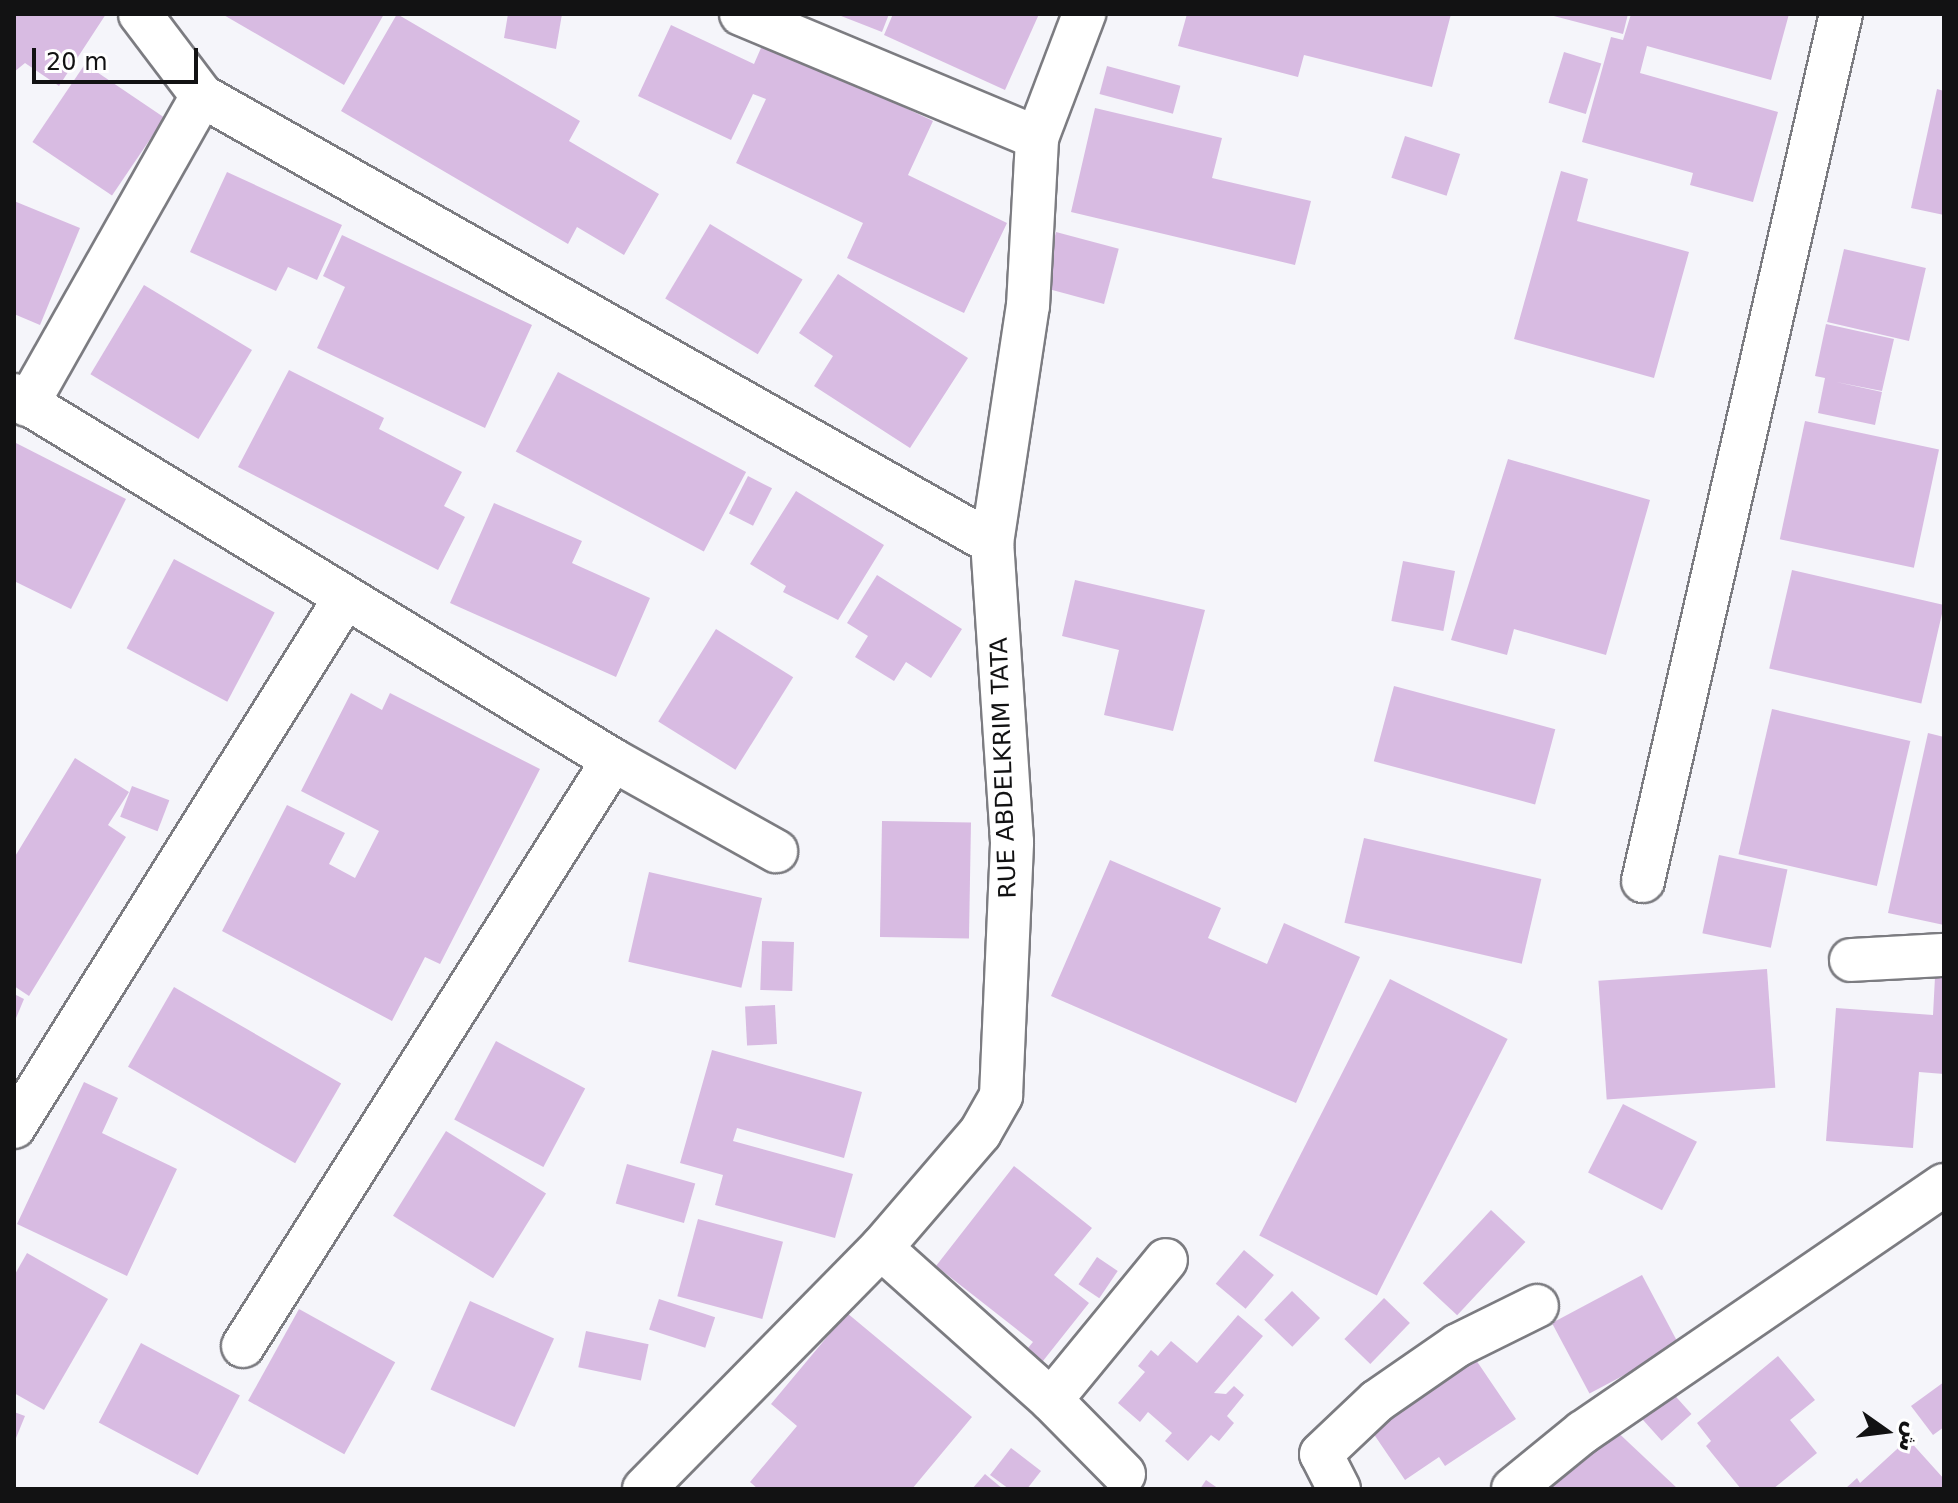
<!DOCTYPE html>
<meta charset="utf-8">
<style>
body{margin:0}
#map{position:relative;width:1958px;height:1503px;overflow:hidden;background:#f5f5fa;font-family:"DejaVu Sans","Noto Sans Arabic",sans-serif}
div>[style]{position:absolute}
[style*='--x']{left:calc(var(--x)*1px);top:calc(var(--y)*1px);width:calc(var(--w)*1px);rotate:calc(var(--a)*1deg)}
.building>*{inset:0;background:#d8bbe2;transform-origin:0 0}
.roads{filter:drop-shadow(2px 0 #7c7c81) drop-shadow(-2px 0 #7c7c81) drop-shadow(0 2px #7c7c81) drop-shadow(0 -2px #7c7c81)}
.street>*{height:42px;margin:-21px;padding:0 21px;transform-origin:21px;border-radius:21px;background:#fff}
span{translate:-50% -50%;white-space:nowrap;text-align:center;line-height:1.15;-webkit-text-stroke:6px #fff;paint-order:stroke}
.street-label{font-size:24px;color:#121213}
.frame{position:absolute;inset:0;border:16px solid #121213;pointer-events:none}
.north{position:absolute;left:1846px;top:1391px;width:80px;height:80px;-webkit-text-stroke:6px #fff;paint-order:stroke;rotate:104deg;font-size:22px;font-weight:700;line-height:32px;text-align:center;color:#121213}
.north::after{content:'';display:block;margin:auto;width:28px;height:36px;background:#121213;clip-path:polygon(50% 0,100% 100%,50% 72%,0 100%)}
.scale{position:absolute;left:32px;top:48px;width:166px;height:36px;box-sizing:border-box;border:4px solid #121213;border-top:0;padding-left:10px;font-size:24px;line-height:28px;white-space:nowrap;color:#121213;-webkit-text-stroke:6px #fff;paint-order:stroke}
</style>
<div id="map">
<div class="building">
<i style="clip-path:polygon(14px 14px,106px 14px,59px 86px,25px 63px,14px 72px)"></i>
<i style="clip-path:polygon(222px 14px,384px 14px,344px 85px)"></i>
<i style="clip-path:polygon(397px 14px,580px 121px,569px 141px,659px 194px,624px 255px,577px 227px,568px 244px,341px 111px)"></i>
<i style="clip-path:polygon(508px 14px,562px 14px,556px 49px,504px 38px)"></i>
<i style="clip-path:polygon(836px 14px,889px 14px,882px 32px)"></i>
<i style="clip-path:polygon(893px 14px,1039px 14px,1005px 90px,884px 35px)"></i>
<i style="clip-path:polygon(1187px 14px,1451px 14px,1432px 87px,1304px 55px,1298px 77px,1178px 46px)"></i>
<i style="clip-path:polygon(1546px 14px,1628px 14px,1623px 34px)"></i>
<i style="clip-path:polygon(1631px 14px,1789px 14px,1771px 80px,1647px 46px,1640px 73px,1778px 112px,1753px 202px,1690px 185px,1693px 173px,1582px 142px,1611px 37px,1623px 40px)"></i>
<i style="clip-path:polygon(671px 25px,754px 64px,764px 41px,933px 121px,908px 175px,1007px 223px,964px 313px,847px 258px,863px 223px,736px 163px,766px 99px,753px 94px,731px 140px,638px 96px)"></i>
<i style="left:1564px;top:52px;width:39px;height:53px;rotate:17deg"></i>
<i style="left:85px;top:64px;width:96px;height:94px;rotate:34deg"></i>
<i style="left:1107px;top:66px;width:76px;height:29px;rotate:15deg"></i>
<i style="clip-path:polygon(1937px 89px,1944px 91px,1944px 215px,1911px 208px)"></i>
<i style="clip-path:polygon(1095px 108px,1222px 138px,1212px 178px,1311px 201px,1295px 265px,1071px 212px)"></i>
<i style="left:1405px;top:136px;width:58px;height:44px;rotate:18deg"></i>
<i style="clip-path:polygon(1561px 171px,1588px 179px,1577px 221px,1689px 252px,1654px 378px,1514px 339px)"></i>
<i style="clip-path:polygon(227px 172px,342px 225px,317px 280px,288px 267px,276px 291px,190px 252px)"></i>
<i style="clip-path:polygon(14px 201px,80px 228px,40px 325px,14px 314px)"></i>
<i style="left:710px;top:224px;width:108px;height:87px;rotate:31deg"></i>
<i style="left:1056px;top:232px;width:65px;height:57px;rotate:15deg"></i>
<i style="clip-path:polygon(342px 235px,532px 325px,485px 428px,317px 348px,345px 287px,323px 276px)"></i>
<i style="left:1844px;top:249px;width:84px;height:75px;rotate:13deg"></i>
<i style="clip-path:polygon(838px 274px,968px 358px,910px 448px,814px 386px,833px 356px,799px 333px)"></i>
<i style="left:144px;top:285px;width:126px;height:104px;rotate:31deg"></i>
<i style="clip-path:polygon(1826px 324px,1894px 339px,1882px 391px,1836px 382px,1882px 392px,1875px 425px,1818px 413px,1825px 378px,1815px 376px)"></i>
<i style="clip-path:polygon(289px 370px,384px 418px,379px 429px,462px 472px,444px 506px,465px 517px,438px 570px,238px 467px)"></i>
<i style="left:558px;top:372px;width:213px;height:90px;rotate:28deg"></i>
<i style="left:1805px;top:421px;width:137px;height:121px;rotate:12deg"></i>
<i style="clip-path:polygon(14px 442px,126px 499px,71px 609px,14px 581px)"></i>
<i style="clip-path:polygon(1508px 459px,1650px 500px,1606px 655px,1514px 629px,1507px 655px,1451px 640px)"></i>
<i style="left:748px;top:476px;width:27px;height:42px;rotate:27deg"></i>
<i style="clip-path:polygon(796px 491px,884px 545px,838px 620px,783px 592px,786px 586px,750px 564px)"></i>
<i style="clip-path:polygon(494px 503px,582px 541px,572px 563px,650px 598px,616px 677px,450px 603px)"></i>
<i style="left:174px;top:559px;width:114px;height:101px;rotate:28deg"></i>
<i style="left:1403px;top:561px;width:53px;height:61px;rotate:11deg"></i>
<i style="left:1792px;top:570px;width:156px;height:101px;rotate:13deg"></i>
<i style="clip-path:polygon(877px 575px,962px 629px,931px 678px,906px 662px,894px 681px,855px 657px,868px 636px,847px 623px)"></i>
<i style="clip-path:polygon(1075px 580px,1205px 610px,1173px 731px,1104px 715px,1119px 650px,1062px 636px)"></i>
<i style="left:716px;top:629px;width:91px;height:109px;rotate:32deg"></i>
<i style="left:1394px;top:686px;width:167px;height:78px;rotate:15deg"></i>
<i style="clip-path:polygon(351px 693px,382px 710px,390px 693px,540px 769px,440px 964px,425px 957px,392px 1021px,222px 931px,287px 805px,345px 833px,329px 864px,355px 878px,379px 831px,301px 791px)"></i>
<i style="left:1772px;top:709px;width:142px;height:149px;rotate:13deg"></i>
<i style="clip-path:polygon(1928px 733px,1944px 737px,1944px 925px,1888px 913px)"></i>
<i style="clip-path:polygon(75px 758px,129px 792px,108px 825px,126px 837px,29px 996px,14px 986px,14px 858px)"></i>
<i style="left:132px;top:786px;width:40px;height:33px;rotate:21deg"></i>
<i style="left:882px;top:821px;width:89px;height:116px;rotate:1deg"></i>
<i style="left:1364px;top:838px;width:182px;height:87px;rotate:13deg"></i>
<i style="left:1719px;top:855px;width:70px;height:80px;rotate:12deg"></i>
<i style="clip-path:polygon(1110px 860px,1221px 908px,1208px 938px,1267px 964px,1284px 923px,1360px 957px,1296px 1103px,1051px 996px)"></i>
<i style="left:649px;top:872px;width:116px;height:92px;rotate:13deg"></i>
<i style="left:762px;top:941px;width:32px;height:49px;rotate:2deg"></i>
<i style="left:1767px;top:969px;width:119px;height:169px;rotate:86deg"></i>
<i style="clip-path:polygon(1935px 977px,1944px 977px,1944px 1074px,1919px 1072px,1913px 1148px,1826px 1141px,1836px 1008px,1933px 1015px)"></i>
<i style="left:1390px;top:979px;width:132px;height:288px;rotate:27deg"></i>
<i style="left:174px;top:987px;width:193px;height:92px;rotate:30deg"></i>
<i style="clip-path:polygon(14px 994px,24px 999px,14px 1023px)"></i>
<i style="left:775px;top:1005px;width:39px;height:30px;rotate:87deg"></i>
<i style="left:496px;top:1041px;width:101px;height:89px;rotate:28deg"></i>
<i style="clip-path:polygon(712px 1050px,862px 1092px,844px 1158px,737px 1128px,733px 1141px,853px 1174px,835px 1238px,715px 1205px,723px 1175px,680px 1163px)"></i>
<i style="clip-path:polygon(84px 1082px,118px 1098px,102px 1133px,177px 1169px,127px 1276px,17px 1224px)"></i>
<i style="left:1623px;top:1104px;width:83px;height:77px;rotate:27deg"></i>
<i style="left:446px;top:1131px;width:118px;height:100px;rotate:32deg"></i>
<i style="left:627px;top:1164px;width:71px;height:41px;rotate:16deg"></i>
<i style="clip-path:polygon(1014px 1166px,1092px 1228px,1054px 1275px,1089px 1303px,1039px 1366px,1023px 1354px,1033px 1342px,936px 1266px)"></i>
<i style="left:1491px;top:1210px;width:47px;height:100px;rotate:43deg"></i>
<i style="left:698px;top:1219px;width:88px;height:80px;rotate:15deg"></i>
<i style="left:1244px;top:1250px;width:39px;height:44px;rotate:40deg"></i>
<i style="clip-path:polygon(27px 1253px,108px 1299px,44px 1410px,14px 1393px,14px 1276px)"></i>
<i style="left:1097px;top:1257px;width:25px;height:33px;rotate:34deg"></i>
<i style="left:1642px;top:1275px;width:80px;height:102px;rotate:62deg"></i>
<i style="left:1292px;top:1291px;width:39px;height:40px;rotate:44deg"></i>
<i style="left:1384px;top:1298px;width:36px;height:57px;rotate:44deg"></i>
<i style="left:659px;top:1299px;width:59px;height:32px;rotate:18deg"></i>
<i style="left:470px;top:1301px;width:92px;height:97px;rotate:24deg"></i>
<i style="left:299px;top:1309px;width:110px;height:105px;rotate:29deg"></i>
<i style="clip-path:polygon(847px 1313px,972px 1417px,912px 1489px,758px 1489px,750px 1482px,797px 1426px,771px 1404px)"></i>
<i style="clip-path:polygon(1238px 1315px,1263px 1336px,1214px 1393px,1226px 1394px,1234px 1386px,1244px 1395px,1227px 1416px,1234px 1423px,1219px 1441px,1211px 1435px,1188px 1461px,1165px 1441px,1172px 1433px,1148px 1412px,1140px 1422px,1118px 1403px,1145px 1372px,1138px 1366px,1151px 1350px,1158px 1356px,1171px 1341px,1197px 1363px)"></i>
<i style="left:586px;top:1331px;width:64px;height:37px;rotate:12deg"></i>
<i style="left:141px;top:1343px;width:112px;height:90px;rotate:28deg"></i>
<i style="clip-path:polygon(1778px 1356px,1815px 1400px,1790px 1420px,1817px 1453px,1773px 1489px,1741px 1489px,1706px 1446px,1711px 1441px,1697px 1423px)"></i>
<i style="clip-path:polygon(1476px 1360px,1516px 1419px,1445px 1466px,1439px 1457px,1405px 1480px,1371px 1430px)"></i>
<i style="left:1660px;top:1379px;width:47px;height:40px;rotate:48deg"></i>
<i style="clip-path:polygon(1944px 1382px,1944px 1427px,1933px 1435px,1911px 1406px)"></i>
<i style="clip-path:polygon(14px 1412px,25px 1416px,14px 1443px)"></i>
<i style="clip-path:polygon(1610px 1425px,1678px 1489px,1550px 1489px)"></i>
<i style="clip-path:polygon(1908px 1439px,1944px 1479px,1944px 1489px,1845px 1489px,1857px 1478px,1860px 1483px)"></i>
<i style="clip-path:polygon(1011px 1448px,1041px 1471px,1027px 1489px,1009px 1489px,990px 1475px)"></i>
<i style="clip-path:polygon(985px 1474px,1003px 1489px,972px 1489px)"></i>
<i style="clip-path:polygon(1206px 1480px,1219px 1489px,1200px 1489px)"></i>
</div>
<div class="roads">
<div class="street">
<i style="--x:140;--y:14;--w:103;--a:52.9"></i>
<i style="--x:202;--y:96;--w:908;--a:29.5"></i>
<i style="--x:741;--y:14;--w:321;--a:22.7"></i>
<i style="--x:14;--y:395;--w:701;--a:31.36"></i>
<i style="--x:613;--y:760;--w:187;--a:29.2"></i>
<i style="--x:27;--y:405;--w:355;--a:-60.5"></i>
<i style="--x:1643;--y:881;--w:889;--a:-77.14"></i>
<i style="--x:1851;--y:960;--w:93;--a:-3.1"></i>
<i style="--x:14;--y:1127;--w:624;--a:-57.97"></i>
<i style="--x:881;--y:1248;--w:228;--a:41.8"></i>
<i style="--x:1051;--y:1400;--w:104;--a:45.4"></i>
<i style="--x:243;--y:1346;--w:693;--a:-57.73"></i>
<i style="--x:1051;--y:1400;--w:181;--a:-50.6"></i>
<i style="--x:644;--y:1489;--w:338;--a:-45.5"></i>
<i style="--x:881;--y:1248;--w:152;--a:-49.3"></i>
<i style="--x:980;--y:1133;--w:43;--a:-60.4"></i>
<i style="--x:1001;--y:1096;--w:254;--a:-87.5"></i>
<i style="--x:1012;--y:842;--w:300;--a:-93.8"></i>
<i style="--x:992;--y:543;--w:240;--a:-81.4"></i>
<i style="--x:1028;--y:306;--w:168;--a:-86.9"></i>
<i style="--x:1037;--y:138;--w:133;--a:-69.2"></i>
<i style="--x:1339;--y:1489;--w:39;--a:-117"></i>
<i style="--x:1321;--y:1454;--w:77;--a:-43.4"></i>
<i style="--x:1377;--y:1401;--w:98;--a:-34.7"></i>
<i style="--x:1458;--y:1345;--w:88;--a:-26.3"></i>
<i style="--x:1513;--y:1489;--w:90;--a:-39.2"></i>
<i style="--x:1583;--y:1432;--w:437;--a:-34.4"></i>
</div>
</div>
<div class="street-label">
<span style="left:1004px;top:768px;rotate:-92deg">RUE ABDELKRIM TATA</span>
</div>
<div class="frame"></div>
<div class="north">ش</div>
<div class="scale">20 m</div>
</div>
